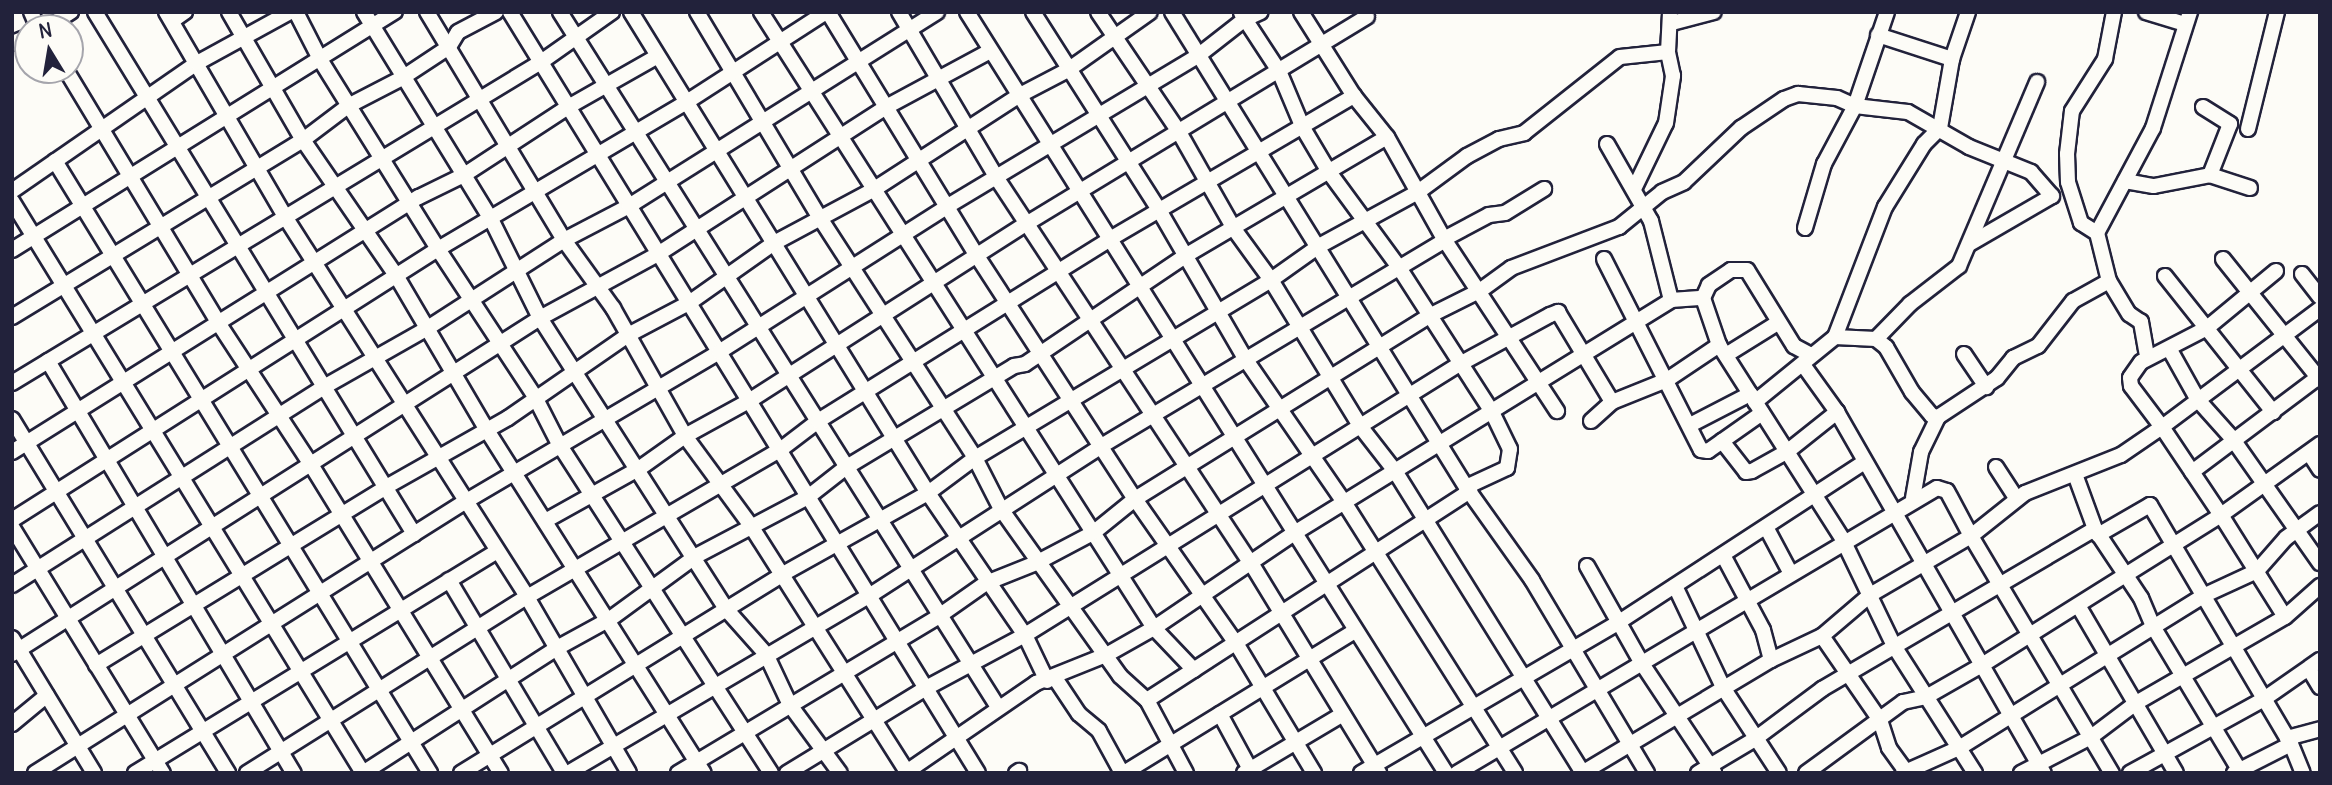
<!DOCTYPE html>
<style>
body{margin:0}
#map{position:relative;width:2332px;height:785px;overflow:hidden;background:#fdfcf7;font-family:Delius,sans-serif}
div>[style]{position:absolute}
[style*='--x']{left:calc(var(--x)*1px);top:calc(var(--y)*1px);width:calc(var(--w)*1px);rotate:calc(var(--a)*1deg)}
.roads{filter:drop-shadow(2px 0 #22223b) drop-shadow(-2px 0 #22223b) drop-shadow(0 2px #22223b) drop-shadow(0 -2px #22223b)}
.minor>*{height:14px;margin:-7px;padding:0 7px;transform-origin:7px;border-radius:7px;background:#fdfcf7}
span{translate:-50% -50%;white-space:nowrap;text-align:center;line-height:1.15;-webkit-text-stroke:5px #fdfcf7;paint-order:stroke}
.frame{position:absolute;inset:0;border:14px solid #22223b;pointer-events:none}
.north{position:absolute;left:14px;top:14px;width:70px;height:70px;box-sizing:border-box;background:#fdfcf7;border:2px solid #a5a5ac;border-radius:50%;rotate:349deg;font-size:19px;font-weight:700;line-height:28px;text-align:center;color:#22223b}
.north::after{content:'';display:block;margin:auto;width:24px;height:32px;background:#22223b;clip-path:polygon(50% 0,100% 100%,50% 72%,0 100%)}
</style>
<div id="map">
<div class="roads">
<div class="minor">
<i style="--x:31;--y:12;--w:17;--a:66"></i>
<i style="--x:95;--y:12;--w:612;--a:58.57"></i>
<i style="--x:166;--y:12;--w:235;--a:59.8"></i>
<i style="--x:284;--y:215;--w:453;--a:57.5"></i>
<i style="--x:527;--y:597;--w:203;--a:59.9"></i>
<i style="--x:229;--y:12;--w:148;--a:60"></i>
<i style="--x:303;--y:140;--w:166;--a:55.5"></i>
<i style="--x:397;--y:277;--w:174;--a:59.6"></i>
<i style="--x:485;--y:427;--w:409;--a:57.7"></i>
<i style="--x:296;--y:12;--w:55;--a:63"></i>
<i style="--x:321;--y:61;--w:221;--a:58.1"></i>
<i style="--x:438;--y:249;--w:175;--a:56.7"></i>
<i style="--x:534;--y:395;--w:55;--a:63"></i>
<i style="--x:559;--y:444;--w:391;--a:57.2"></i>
<i style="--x:364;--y:12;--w:243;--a:58.5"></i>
<i style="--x:491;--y:219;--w:110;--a:63.7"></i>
<i style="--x:540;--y:318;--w:345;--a:57.4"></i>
<i style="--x:726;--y:609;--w:60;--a:48.4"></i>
<i style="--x:766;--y:654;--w:56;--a:64.8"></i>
<i style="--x:790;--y:705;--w:84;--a:53.7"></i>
<i style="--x:427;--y:12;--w:266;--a:59"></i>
<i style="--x:564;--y:240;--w:84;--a:54.2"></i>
<i style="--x:613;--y:308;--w:147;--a:60.6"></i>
<i style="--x:685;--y:436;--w:112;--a:53.7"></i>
<i style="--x:751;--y:526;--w:293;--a:57.6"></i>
<i style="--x:510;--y:12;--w:893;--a:58.41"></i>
<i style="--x:560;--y:12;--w:822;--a:57.78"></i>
<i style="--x:631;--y:12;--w:565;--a:58.31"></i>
<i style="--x:928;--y:493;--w:172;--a:55.7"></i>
<i style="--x:1025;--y:635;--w:51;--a:64.4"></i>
<i style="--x:697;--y:12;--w:240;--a:59.2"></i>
<i style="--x:820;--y:218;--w:286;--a:57.1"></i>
<i style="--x:975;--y:458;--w:57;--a:63"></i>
<i style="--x:1001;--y:509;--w:205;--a:54.5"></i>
<i style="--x:1120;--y:676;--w:36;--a:42"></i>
<i style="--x:1147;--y:700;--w:83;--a:61.9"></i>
<i style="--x:761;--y:12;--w:731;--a:57.46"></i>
<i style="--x:1154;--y:628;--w:58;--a:46.4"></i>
<i style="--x:828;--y:12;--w:286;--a:58.6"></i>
<i style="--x:977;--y:256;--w:290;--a:57"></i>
<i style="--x:1135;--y:499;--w:176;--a:55"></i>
<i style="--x:1236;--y:643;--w:152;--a:59"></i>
<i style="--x:899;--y:12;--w:191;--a:59.5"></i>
<i style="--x:996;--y:177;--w:463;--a:56.6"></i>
<i style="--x:1251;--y:563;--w:246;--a:58.6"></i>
<i style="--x:967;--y:12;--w:899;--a:57.81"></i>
<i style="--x:1033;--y:12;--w:235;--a:57.5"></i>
<i style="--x:1159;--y:210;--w:173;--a:59.9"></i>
<i style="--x:1246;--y:360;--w:173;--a:55.4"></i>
<i style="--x:1344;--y:502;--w:320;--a:57.7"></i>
<i style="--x:1098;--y:12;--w:145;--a:56"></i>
<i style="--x:1179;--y:132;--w:112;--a:60.4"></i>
<i style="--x:1234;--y:229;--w:63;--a:54"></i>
<i style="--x:1271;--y:280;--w:171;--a:58.6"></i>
<i style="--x:1360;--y:426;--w:57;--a:52.1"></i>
<i style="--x:1395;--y:471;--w:356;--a:58.1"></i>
<i style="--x:1172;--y:12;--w:559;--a:58.24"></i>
<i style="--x:1466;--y:487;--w:114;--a:54.6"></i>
<i style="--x:1532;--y:580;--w:225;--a:59.2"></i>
<i style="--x:1301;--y:12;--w:99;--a:57.8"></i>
<i style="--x:1354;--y:96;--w:53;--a:51.2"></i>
<i style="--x:1387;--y:137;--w:117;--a:60.8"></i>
<i style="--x:1444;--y:239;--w:206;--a:56.7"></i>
<i style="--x:2146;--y:12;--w:41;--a:17.1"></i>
<i style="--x:1241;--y:13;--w:69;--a:56.8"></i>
<i style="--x:1279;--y:71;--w:62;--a:67.2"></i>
<i style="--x:1303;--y:128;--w:51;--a:59.4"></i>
<i style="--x:1329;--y:172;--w:117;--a:53.7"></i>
<i style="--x:1398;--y:266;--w:174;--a:57.2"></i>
<i style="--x:1492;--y:412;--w:41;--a:64.1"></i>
<i style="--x:1510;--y:449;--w:19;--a:99"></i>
<i style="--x:1507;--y:468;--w:45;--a:155.1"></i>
<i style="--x:172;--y:21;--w:16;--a:-35"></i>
<i style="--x:1672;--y:23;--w:43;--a:-14.7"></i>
<i style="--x:46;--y:28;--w:30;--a:-33"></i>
<i style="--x:1878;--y:35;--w:78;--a:18"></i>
<i style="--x:12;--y:43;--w:17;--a:-21"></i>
<i style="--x:66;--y:70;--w:297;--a:58.9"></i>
<i style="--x:219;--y:324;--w:166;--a:56.8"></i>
<i style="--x:310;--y:463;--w:364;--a:58.4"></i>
<i style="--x:2203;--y:107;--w:32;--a:32"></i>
<i style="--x:2230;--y:124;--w:55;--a:111.4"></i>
<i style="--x:2248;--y:129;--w:121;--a:-76.1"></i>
<i style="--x:1607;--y:144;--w:89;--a:60.3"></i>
<i style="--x:1651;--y:221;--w:81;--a:75.8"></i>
<i style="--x:55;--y:161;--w:718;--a:58.5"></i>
<i style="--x:2125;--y:181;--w:29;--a:10"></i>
<i style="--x:2154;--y:186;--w:57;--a:-11.1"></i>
<i style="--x:2210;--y:175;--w:42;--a:18"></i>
<i style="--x:1635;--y:187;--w:71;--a:-64.2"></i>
<i style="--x:1666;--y:123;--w:48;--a:-81.5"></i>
<i style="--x:1673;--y:76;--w:25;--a:-102"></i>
<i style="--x:1668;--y:52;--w:40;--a:-87.1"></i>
<i style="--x:12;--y:191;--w:225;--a:-34.7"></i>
<i style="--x:197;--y:63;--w:106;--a:-28.7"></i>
<i style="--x:12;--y:201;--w:671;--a:58.47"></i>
<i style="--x:1805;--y:228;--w:67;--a:-73.5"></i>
<i style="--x:1824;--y:164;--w:66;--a:-61.9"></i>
<i style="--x:1855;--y:106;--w:99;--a:-71.2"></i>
<i style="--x:2097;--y:233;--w:19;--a:-148"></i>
<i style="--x:2081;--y:223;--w:43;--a:-107.6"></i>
<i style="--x:2068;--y:182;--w:28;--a:-92"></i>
<i style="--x:2067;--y:154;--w:43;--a:-83.4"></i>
<i style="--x:2072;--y:111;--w:62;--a:-57.6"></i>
<i style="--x:2105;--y:59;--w:48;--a:-79.2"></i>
<i style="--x:1444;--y:239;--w:51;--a:-28.1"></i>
<i style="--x:1489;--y:215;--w:16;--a:-7"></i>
<i style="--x:1505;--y:213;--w:46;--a:-31.6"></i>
<i style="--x:12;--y:250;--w:451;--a:-31.9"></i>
<i style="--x:1604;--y:259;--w:214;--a:63.1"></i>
<i style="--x:1701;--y:450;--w:7;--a:8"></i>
<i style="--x:1708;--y:451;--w:66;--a:-35.1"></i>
<i style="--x:2223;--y:259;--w:155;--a:51.3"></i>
<i style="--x:2276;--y:271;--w:89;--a:140.4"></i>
<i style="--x:2207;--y:328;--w:74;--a:152.7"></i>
<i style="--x:2141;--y:362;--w:19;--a:125"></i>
<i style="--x:2130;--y:378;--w:8;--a:83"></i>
<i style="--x:2131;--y:386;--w:51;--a:52.9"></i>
<i style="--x:2162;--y:427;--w:197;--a:-36.8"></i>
<i style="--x:2302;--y:274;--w:29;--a:52"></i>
<i style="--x:2165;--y:276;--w:174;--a:51.5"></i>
<i style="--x:12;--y:317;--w:341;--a:-31.3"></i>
<i style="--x:303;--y:140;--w:56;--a:-37.1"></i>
<i style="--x:348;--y:106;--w:61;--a:-27.4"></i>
<i style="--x:402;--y:78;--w:56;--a:-33.4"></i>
<i style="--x:449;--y:47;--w:17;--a:-59"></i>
<i style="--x:458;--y:32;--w:43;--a:-27.8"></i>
<i style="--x:1835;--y:337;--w:139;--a:-69"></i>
<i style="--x:1885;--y:207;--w:74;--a:-58.2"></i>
<i style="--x:1924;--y:144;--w:23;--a:-45"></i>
<i style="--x:1940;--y:128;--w:70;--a:-80.1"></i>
<i style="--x:1952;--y:59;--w:50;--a:-71.2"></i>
<i style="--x:1876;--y:339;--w:13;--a:39"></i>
<i style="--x:1886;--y:347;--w:52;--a:60"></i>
<i style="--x:1912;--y:392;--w:31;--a:50"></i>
<i style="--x:1932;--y:416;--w:6;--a:9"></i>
<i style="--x:1938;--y:417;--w:71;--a:-33.5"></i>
<i style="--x:1997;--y:378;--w:26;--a:-51"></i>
<i style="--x:2013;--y:358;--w:28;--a:-26"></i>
<i style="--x:2038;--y:346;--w:57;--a:-52.1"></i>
<i style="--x:2073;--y:301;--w:41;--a:-29.1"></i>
<i style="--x:2170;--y:350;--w:57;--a:60.8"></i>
<i style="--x:2198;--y:400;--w:51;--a:48.2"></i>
<i style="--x:2232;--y:438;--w:153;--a:54.9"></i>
<i style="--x:1809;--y:354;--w:17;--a:-152"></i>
<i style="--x:1794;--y:346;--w:89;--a:-121.7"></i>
<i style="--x:1747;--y:270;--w:16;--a:180"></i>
<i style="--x:1731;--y:270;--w:27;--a:146"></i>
<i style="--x:1709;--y:285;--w:14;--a:115"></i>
<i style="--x:1703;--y:298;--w:50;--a:71.2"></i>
<i style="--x:1719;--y:345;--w:231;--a:57.5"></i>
<i style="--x:1843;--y:540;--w:118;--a:64.3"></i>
<i style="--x:1894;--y:646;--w:151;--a:57.5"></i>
<i style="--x:1964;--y:354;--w:40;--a:56"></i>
<i style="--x:1726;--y:355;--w:62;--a:-31.9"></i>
<i style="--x:2147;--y:356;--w:35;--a:-100"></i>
<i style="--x:2141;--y:322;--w:14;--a:-146"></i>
<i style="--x:2129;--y:314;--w:39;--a:-121"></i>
<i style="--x:2109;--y:281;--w:49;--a:-104"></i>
<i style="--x:2097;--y:233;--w:119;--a:-61.9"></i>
<i style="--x:2153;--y:128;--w:122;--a:-72.3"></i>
<i style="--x:48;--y:361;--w:480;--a:59.2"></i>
<i style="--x:1804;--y:366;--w:57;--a:54.3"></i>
<i style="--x:1837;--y:412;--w:416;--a:60.2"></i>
<i style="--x:12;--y:383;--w:619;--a:-31.25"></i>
<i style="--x:541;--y:62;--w:87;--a:-35.2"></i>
<i style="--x:1755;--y:402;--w:103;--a:-39.1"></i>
<i style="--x:1835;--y:337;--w:41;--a:2.8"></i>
<i style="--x:1876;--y:339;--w:49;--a:-45.8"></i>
<i style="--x:1910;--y:304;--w:62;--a:-37.8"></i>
<i style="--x:1959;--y:266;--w:200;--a:-67"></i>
<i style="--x:12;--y:419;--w:415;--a:58.6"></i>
<i style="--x:1591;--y:421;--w:28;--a:-42"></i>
<i style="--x:1612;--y:402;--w:59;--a:-21.8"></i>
<i style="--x:1667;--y:380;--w:63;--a:-33.9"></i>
<i style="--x:1690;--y:425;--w:68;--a:-27.3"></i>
<i style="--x:1722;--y:441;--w:39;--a:52"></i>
<i style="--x:1746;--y:472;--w:6;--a:-9"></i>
<i style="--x:1752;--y:471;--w:41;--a:-29.1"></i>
<i style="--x:1788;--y:451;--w:63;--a:-38.5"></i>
<i style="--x:12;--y:452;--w:480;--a:-32.1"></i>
<i style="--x:419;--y:197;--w:50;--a:-26.1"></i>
<i style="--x:464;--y:175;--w:124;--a:-33.2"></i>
<i style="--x:568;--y:107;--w:101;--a:-29.6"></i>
<i style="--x:2309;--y:453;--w:20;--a:57"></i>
<i style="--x:1996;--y:467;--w:38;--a:57"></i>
<i style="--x:2192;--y:472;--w:160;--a:-36.9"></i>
<i style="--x:2076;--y:477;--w:55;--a:69.9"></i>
<i style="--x:2095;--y:529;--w:83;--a:56.3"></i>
<i style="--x:2141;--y:598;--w:33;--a:67"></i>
<i style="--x:2154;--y:628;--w:169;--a:59"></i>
<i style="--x:1913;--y:498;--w:47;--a:-80.1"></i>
<i style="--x:1921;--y:452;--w:39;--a:-64"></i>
<i style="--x:12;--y:520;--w:505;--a:-32.46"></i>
<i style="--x:438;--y:249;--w:287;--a:-30.6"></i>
<i style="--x:685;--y:103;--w:168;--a:-32.8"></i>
<i style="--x:545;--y:521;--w:109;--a:-29.2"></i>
<i style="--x:640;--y:468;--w:55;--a:-35.4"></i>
<i style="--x:685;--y:436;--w:73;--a:-28.7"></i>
<i style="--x:749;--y:401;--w:329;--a:-32.6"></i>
<i style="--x:1026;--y:224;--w:399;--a:-31.3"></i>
<i style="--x:12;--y:527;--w:289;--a:58.5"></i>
<i style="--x:1766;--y:527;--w:51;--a:61.9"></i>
<i style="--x:2098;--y:535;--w:60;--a:-30"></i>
<i style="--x:2150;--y:505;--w:270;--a:59.5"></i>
<i style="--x:1723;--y:555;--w:85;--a:61.9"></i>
<i style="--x:1763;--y:630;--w:31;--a:75"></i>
<i style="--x:1587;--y:566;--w:110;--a:60.6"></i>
<i style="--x:1641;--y:662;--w:132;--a:56.4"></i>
<i style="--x:449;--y:580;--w:225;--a:59.2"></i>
<i style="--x:12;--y:585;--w:370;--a:-32.4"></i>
<i style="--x:324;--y:387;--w:117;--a:-29.6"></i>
<i style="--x:426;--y:329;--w:164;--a:-32.8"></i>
<i style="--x:564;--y:240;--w:73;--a:-27.6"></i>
<i style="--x:629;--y:206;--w:364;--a:-32.2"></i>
<i style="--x:1675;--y:586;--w:114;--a:64.6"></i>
<i style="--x:1724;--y:689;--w:100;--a:56.8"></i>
<i style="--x:2079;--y:607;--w:192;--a:59.7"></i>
<i style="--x:1822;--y:636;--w:102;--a:55.4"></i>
<i style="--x:1880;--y:720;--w:29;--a:72"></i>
<i style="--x:1889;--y:748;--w:31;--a:54"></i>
<i style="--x:12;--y:638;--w:158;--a:58.7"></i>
<i style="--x:12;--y:654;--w:626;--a:-32.47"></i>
<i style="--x:540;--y:318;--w:134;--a:-28.5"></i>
<i style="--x:658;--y:254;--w:274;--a:-32.8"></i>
<i style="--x:888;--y:106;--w:116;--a:-28.3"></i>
<i style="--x:96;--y:665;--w:340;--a:-31.5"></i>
<i style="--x:386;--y:487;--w:140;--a:-29.5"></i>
<i style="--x:508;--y:418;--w:146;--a:-34.7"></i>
<i style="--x:628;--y:335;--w:69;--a:-27.7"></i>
<i style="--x:689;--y:303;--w:104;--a:-35.2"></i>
<i style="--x:774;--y:243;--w:112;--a:-28.2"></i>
<i style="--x:873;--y:190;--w:175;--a:-32.9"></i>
<i style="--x:1020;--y:95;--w:54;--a:-27.5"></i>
<i style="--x:1068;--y:70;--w:100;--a:-35.3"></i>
<i style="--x:2309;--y:669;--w:21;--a:59"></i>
<i style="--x:1055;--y:678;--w:43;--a:56.3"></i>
<i style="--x:1079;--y:714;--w:26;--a:40"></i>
<i style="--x:1099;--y:731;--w:48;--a:61.3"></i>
<i style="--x:1147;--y:700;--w:385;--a:-32.9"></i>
<i style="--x:1220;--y:714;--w:67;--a:61.5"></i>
<i style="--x:12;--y:724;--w:45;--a:-39.6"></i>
<i style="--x:2291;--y:744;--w:31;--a:68"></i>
<i style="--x:35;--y:773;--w:506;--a:-32.25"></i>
<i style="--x:463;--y:503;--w:297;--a:-30.5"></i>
<i style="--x:719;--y:352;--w:272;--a:-32.5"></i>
<i style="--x:948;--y:206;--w:293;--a:-31"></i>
<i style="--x:1199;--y:55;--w:58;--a:-38"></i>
<i style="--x:1245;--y:19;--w:17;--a:-24"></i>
<i style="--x:135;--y:773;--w:425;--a:-31.5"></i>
<i style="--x:247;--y:773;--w:331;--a:-32.2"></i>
<i style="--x:527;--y:597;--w:293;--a:-30.2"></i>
<i style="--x:780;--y:450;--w:48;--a:-37.3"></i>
<i style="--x:818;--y:421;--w:344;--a:-31.9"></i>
<i style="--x:1110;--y:239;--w:283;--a:-30.4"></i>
<i style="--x:363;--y:773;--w:231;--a:-32.8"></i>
<i style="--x:557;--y:648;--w:60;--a:-28.7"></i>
<i style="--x:610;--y:619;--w:107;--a:-36.2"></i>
<i style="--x:696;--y:556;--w:127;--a:-27.8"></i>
<i style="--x:808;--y:497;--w:47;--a:-38.1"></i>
<i style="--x:845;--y:468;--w:197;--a:-31.1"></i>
<i style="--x:1014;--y:366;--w:11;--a:-10"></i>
<i style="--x:1025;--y:364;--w:193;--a:-34"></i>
<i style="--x:1185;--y:256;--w:234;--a:-30.5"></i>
<i style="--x:461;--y:773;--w:376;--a:-31.7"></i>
<i style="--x:781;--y:575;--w:168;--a:-29.2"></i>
<i style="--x:928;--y:493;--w:59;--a:-36.7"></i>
<i style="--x:975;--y:458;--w:345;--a:-31"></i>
<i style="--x:1271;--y:280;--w:59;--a:-35.3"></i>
<i style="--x:1319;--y:246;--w:113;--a:-28.6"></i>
<i style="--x:1418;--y:192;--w:61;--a:-36.3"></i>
<i style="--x:1467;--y:156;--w:36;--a:-28"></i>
<i style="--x:1499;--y:139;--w:26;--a:-13"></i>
<i style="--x:1524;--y:133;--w:122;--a:-38.4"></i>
<i style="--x:1620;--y:57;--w:48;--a:-5.9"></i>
<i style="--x:568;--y:773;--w:349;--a:-30.5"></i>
<i style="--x:869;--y:596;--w:278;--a:-32.8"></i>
<i style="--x:1103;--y:445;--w:400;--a:-30.9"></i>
<i style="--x:678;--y:773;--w:305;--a:-31"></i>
<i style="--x:939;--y:616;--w:57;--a:-35.1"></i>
<i style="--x:986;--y:583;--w:54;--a:-21.8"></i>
<i style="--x:1036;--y:563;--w:64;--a:-27.8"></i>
<i style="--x:1093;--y:533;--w:54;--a:-39"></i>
<i style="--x:1135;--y:499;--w:344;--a:-31.9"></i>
<i style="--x:1427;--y:317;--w:60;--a:-26.6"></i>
<i style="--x:1481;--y:290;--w:37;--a:-36"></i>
<i style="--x:1511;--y:268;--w:116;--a:-20.8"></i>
<i style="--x:1619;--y:227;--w:55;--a:-39.1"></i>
<i style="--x:1662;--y:192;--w:24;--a:-24"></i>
<i style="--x:1684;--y:182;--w:79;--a:-43.5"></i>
<i style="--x:1741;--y:128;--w:52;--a:-34"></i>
<i style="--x:1784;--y:99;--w:15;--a:-20"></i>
<i style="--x:1798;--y:94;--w:39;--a:6"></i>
<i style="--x:1837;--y:98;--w:20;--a:24"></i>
<i style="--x:1855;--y:106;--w:53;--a:6.5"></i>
<i style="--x:1908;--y:112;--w:70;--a:29.8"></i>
<i style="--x:1969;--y:147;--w:67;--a:22"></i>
<i style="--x:2031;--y:172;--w:32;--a:49"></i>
<i style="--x:2052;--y:196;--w:94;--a:149.9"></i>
<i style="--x:787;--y:773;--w:163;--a:-31.4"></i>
<i style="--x:926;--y:688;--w:112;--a:-28.2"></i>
<i style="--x:1025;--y:635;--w:510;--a:-31.95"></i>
<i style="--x:1458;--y:365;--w:105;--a:-28.5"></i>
<i style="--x:1550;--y:315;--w:9;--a:-21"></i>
<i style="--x:1558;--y:312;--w:105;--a:59"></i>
<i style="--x:905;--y:773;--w:159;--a:-34.5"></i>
<i style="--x:1036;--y:683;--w:78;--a:-21.9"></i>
<i style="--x:1108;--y:654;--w:53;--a:-29.5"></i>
<i style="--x:1154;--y:628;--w:171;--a:-34.1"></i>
<i style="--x:1296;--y:532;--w:441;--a:-31.7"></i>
<i style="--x:1671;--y:300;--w:32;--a:-4"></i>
<i style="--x:1016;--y:773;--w:4;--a:-34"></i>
<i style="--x:1124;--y:773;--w:271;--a:-31.6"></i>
<i style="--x:1244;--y:773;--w:115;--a:-30.8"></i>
<i style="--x:1361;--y:773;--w:299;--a:-30.3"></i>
<i style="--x:1619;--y:622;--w:291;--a:-33.1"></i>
<i style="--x:1457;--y:773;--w:558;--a:-30.7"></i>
<i style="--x:1937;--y:488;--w:10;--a:17"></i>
<i style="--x:1947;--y:491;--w:51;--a:61.9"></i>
<i style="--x:1971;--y:536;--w:69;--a:-38.5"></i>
<i style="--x:2025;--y:493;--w:103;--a:-21.6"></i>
<i style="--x:2121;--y:455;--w:50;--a:-34.3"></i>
<i style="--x:2162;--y:427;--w:106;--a:56.2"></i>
<i style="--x:2221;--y:515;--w:122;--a:-35.6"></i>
<i style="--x:1582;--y:773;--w:220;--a:-30.9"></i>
<i style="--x:1771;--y:660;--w:56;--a:-25.2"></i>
<i style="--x:1822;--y:636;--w:63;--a:-40.5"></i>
<i style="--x:1870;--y:595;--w:117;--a:-30.3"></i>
<i style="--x:1971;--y:536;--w:276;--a:59.3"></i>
<i style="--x:1698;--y:773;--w:66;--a:-30.8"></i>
<i style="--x:1755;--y:739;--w:84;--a:-36.7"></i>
<i style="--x:1822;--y:689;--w:316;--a:-30.4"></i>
<i style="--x:1806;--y:773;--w:120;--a:-36.2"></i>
<i style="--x:1903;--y:702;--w:24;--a:-12"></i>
<i style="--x:1926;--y:697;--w:64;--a:-29.7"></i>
<i style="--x:1982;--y:665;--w:282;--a:-32.1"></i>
<i style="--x:2221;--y:515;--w:120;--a:57.9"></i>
<i style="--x:1903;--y:773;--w:61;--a:-24.1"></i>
<i style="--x:1959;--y:748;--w:290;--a:-31.9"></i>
<i style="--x:2205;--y:595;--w:57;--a:-24.8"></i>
<i style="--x:2257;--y:571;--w:44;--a:-48.7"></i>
<i style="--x:2286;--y:538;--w:42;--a:-36.3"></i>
<i style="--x:2021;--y:773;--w:79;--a:-27.2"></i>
<i style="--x:2091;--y:737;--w:56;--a:-37.1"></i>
<i style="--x:2136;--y:703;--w:172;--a:-30"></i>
<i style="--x:2285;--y:617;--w:47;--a:-41.5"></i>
<i style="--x:2130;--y:773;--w:153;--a:-28.9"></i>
<i style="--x:2264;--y:699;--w:68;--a:-34.9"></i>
<i style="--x:2234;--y:773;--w:64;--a:-27"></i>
<i style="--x:2291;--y:744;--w:7;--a:-124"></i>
<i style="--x:2287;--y:738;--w:34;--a:-15"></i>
</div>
</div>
<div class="frame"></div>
<div class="north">N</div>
</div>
